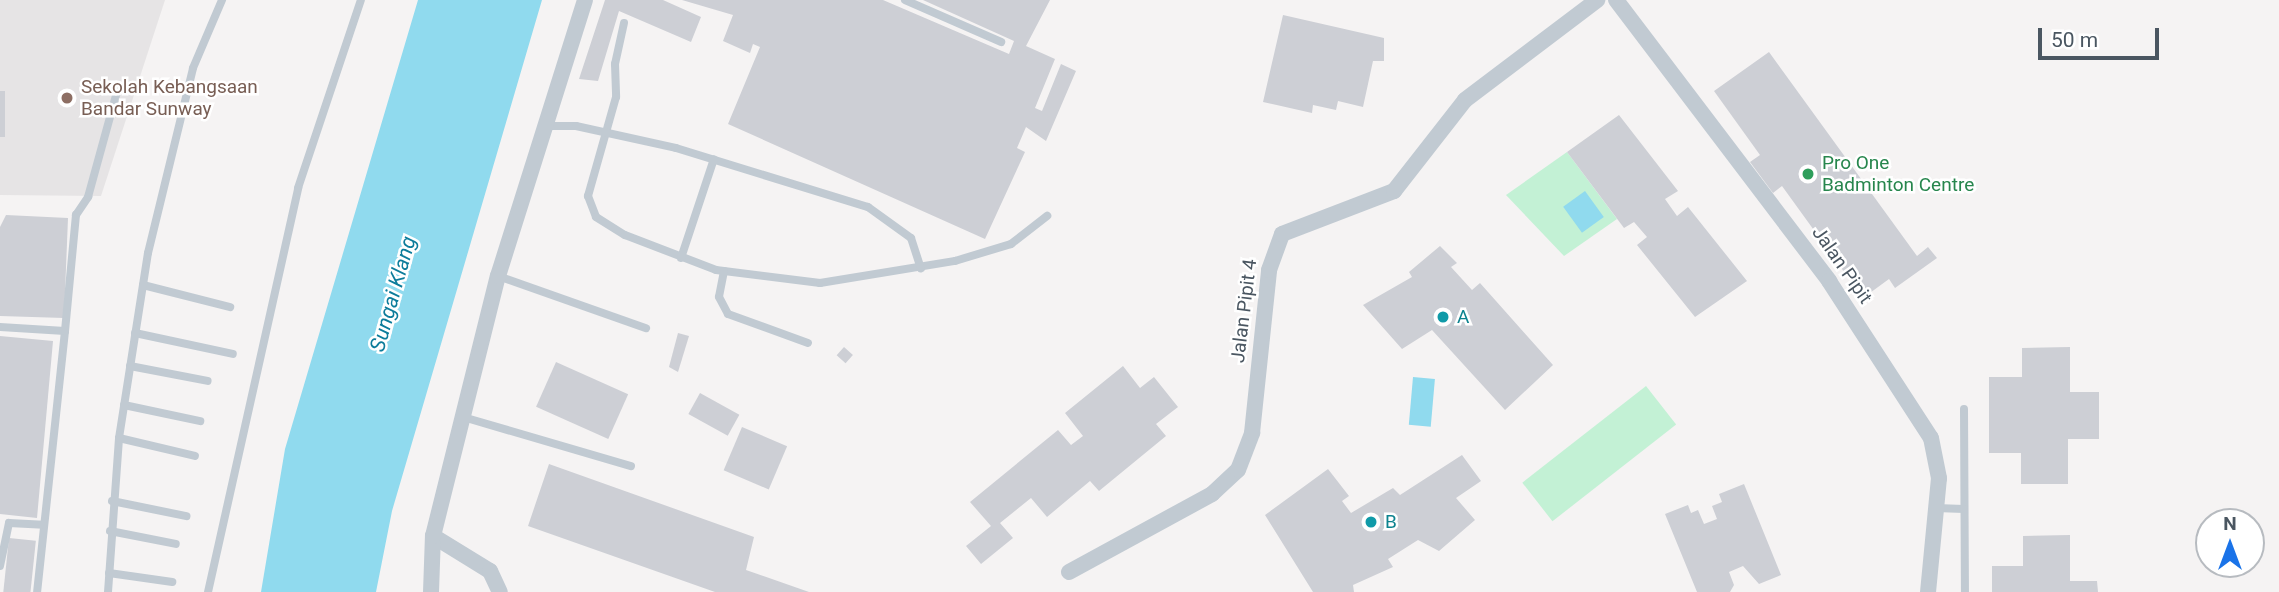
<!DOCTYPE html>
<style>
body{margin:0}
#map{position:relative;width:2279px;height:592px;overflow:hidden;background:#f5f3f3;font-family:Roboto,sans-serif}
div>[style]{position:absolute}
[style*='--x']{left:calc(var(--x)*1px);top:calc(var(--y)*1px);width:calc(var(--w)*1px);rotate:calc(var(--a)*1deg)}
.education>*{inset:0;background:#e6e4e5}
.green>*{inset:0;background:#c3f1d5;transform-origin:0 0}
.water>*{inset:0;background:#90daee;transform-origin:0 0}
.building>*{inset:0;background:#cdcfd5;transform-origin:0 0}
.lane>*{height:8px;margin:-4px;padding:0 4px;transform-origin:4px;border-radius:4px;background:#c1cad2}
.street>*{height:16px;margin:-8px;padding:0 8px;transform-origin:8px;border-radius:8px;background:#c1cad2}
.dots>*{width:19px;height:19px;translate:-50% -50%;box-sizing:border-box;border:4px solid #fff;border-radius:50%}
span{translate:-50% -50%;white-space:nowrap;text-align:center;line-height:1.15;-webkit-text-stroke:5px #fff;paint-order:stroke}
.education-label{font-size:19px;color:#785e54}
.left{translate:0 -50%;text-align:left}
.leisure-label{font-size:19px;color:#27864d}
.street-label{font-size:19px;color:#4a5661}
.culture-label{font-size:19px;color:#0d838f}
.water-label{font-size:21px;color:#0c7c9b;font-style:italic}
.north{position:absolute;left:2195px;top:508px;width:70px;height:70px;box-sizing:border-box;background:#fff;border:2px solid #b7bbc0;border-radius:50%;rotate:0deg;font-size:19px;font-weight:700;line-height:28px;text-align:center;color:#4a5661}
.north::after{content:'';display:block;margin:auto;width:24px;height:32px;background:#1a73e8;clip-path:polygon(50% 0,100% 100%,50% 72%,0 100%)}
.scale{position:absolute;left:2038px;top:28px;width:121px;height:32px;box-sizing:border-box;border:4px solid #4a5661;border-top:0;padding-left:9px;font-size:21px;line-height:24px;white-space:nowrap;color:#4a5661;-webkit-text-stroke:5px #fff;paint-order:stroke}
</style>
<div id="map">
<div class="education">
<i style="clip-path:polygon(0 0,165px 0,101px 196px,0 195px)"></i>
</div>
<div class="green">
<i style="clip-path:polygon(1567px 152px,1617px 219px,1564px 256px,1506px 195px)"></i>
<i style="left:1646px;top:386px;width:49px;height:157px;rotate:52deg"></i>
</div>
<div class="water">
<i style="clip-path:polygon(418px 0,542px 0,392px 511px,376px 592px,261px 592px,285px 449px)"></i>
<i style="left:1585px;top:191px;width:32px;height:27px;rotate:54deg"></i>
<i style="left:1413px;top:377px;width:22px;height:48px;rotate:5deg"></i>
</div>
<div class="building">
<i style="clip-path:polygon(605px 0,663px 0,701px 17px,691px 42px,619px 11px,598px 81px,579px 79px)"></i>
<i style="clip-path:polygon(682px 0,883px 0,1009px 54px,1014px 41px,923px 0,1050px 0,1026px 46px,1055px 59px,1035px 108px,1042px 111px,1061px 64px,1076px 71px,1046px 141px,1026px 127px,1017px 148px,1025px 152px,985px 239px,728px 124px,760px 47px,753px 44px,750px 53px,723px 41px,733px 15px)"></i>
<i style="clip-path:polygon(1283px 15px,1384px 38px,1384px 61px,1373px 61px,1363px 107px,1338px 101px,1336px 110px,1313px 105px,1312px 113px,1263px 102px)"></i>
<i style="clip-path:polygon(1769px 52px,1917px 256px,1928px 247px,1937px 258px,1895px 288px,1889px 279px,1863px 298px,1782px 186px,1773px 193px,1750px 162px,1760px 155px,1714px 91px)"></i>
<i style="left:0;top:91px;width:5px;height:46px"></i>
<i style="clip-path:polygon(1619px 115px,1678px 191px,1665px 199px,1677px 216px,1688px 207px,1747px 281px,1695px 317px,1637px 245px,1647px 237px,1634px 222px,1624px 228px,1567px 152px)"></i>
<i style="clip-path:polygon(6px 215px,68px 218px,64px 318px,0 316px,0 227px)"></i>
<i style="clip-path:polygon(1440px 246px,1457px 263px,1451px 267px,1472px 290px,1480px 283px,1553px 365px,1505px 410px,1432px 330px,1402px 349px,1363px 305px,1412px 277px,1409px 272px)"></i>
<i style="clip-path:polygon(678px 333px,689px 336px,678px 372px,669px 367px)"></i>
<i style="clip-path:polygon(0 336px,53px 341px,37px 518px,0 514px)"></i>
<i style="left:844px;top:347px;width:12px;height:11px;rotate:42deg"></i>
<i style="clip-path:polygon(2070px 347px,2070px 392px,2099px 392px,2099px 439px,2068px 439px,2068px 484px,2021px 484px,2021px 453px,1989px 453px,1989px 377px,2022px 377px,2022px 348px)"></i>
<i style="left:556px;top:362px;width:79px;height:49px;rotate:24deg"></i>
<i style="clip-path:polygon(1123px 366px,1140px 388px,1154px 377px,1178px 407px,1156px 424px,1166px 436px,1099px 491px,1090px 481px,1047px 517px,1031px 498px,1000px 523px,1013px 538px,981px 564px,966px 546px,991px 526px,970px 502px,1058px 430px,1071px 445px,1083px 436px,1065px 413px)"></i>
<i style="left:700px;top:393px;width:45px;height:24px;rotate:29deg"></i>
<i style="left:742px;top:427px;width:49px;height:47px;rotate:23deg"></i>
<i style="clip-path:polygon(1462px 455px,1481px 481px,1456px 498px,1475px 520px,1439px 551px,1418px 540px,1388px 559px,1393px 567px,1353px 585px,1354px 592px,1313px 592px,1265px 515px,1328px 469px,1349px 496px,1342px 501px,1351px 513px,1393px 488px,1400px 495px)"></i>
<i style="clip-path:polygon(549px 464px,754px 537px,746px 570px,809px 592px,715px 592px,528px 526px)"></i>
<i style="clip-path:polygon(1744px 484px,1781px 575px,1759px 584px,1743px 566px,1729px 572px,1734px 585px,1730px 592px,1697px 592px,1665px 514px,1688px 505px,1691px 513px,1698px 510px,1704px 524px,1717px 519px,1712px 506px,1722px 502px,1719px 494px)"></i>
<i style="clip-path:polygon(2070px 535px,2070px 581px,2097px 581px,2098px 592px,1992px 592px,1992px 566px,2023px 566px,2023px 536px)"></i>
<i style="left:9px;top:538px;width:27px;height:55px;rotate:6deg"></i>
</div>
<div class="lane">
<i style="--x:905;--y:0;--w:105;--a:23.6"></i>
<i style="--x:624;--y:23;--w:42;--a:102.4"></i>
<i style="--x:615;--y:64;--w:33;--a:88"></i>
<i style="--x:616;--y:97;--w:103;--a:105.8"></i>
<i style="--x:588;--y:196;--w:22;--a:69"></i>
<i style="--x:596;--y:217;--w:34;--a:32"></i>
<i style="--x:625;--y:235;--w:97;--a:21"></i>
<i style="--x:716;--y:270;--w:105;--a:7.1"></i>
<i style="--x:820;--y:283;--w:137;--a:-9.3"></i>
<i style="--x:955;--y:261;--w:59;--a:-16.9"></i>
<i style="--x:1011;--y:244;--w:46;--a:-37.9"></i>
<i style="--x:546;--y:126;--w:30;--a:0"></i>
<i style="--x:576;--y:126;--w:102;--a:12.4"></i>
<i style="--x:676;--y:148;--w:201;--a:17.1"></i>
<i style="--x:868;--y:207;--w:53;--a:35.8"></i>
<i style="--x:911;--y:238;--w:32;--a:72"></i>
<i style="--x:681;--y:258;--w:104;--a:-71.6"></i>
<i style="--x:724;--y:271;--w:26;--a:101"></i>
<i style="--x:719;--y:297;--w:19;--a:62"></i>
<i style="--x:728;--y:314;--w:85;--a:19.9"></i>
<i style="--x:498;--y:276;--w:157;--a:19.4"></i>
<i style="--x:143;--y:285;--w:90;--a:14.2"></i>
<i style="--x:0;--y:327;--w:65;--a:3.5"></i>
<i style="--x:65;--y:331;--w:262;--a:96.1"></i>
<i style="--x:65;--y:331;--w:117;--a:-84.6"></i>
<i style="--x:76;--y:215;--w:22;--a:-56"></i>
<i style="--x:88;--y:197;--w:106;--a:-74.6"></i>
<i style="--x:135;--y:333;--w:100;--a:12.1"></i>
<i style="--x:130;--y:366;--w:79;--a:10.9"></i>
<i style="--x:124;--y:405;--w:78;--a:11.9"></i>
<i style="--x:1964;--y:409;--w:183;--a:89.7"></i>
<i style="--x:463;--y:417;--w:175;--a:16.3"></i>
<i style="--x:119;--y:438;--w:78;--a:13.3"></i>
<i style="--x:112;--y:501;--w:76;--a:11.5"></i>
<i style="--x:1936;--y:508;--w:28;--a:2"></i>
<i style="--x:110;--y:531;--w:67;--a:11.1"></i>
<i style="--x:0;--y:566;--w:44;--a:-78.2"></i>
<i style="--x:9;--y:523;--w:34;--a:3"></i>
<i style="--x:109;--y:573;--w:64;--a:8.1"></i>
<i style="--x:108;--y:592;--w:154;--a:-85.9"></i>
<i style="--x:119;--y:438;--w:187;--a:-81.1"></i>
<i style="--x:148;--y:253;--w:190;--a:-76.3"></i>
<i style="--x:193;--y:68;--w:74;--a:-66.9"></i>
<i style="--x:208;--y:592;--w:414;--a:-77.4"></i>
<i style="--x:298;--y:188;--w:198;--a:-71.5"></i>
</div>
<div class="street">
<i style="--x:1616;--y:0;--w:353;--a:52.8"></i>
<i style="--x:1829;--y:281;--w:187;--a:57"></i>
<i style="--x:1931;--y:438;--w:41;--a:78.7"></i>
<i style="--x:1939;--y:478;--w:115;--a:95.5"></i>
<i style="--x:433;--y:536;--w:67;--a:31.6"></i>
<i style="--x:490;--y:571;--w:23;--a:65"></i>
<i style="--x:1069;--y:572;--w:163;--a:-28.6"></i>
<i style="--x:1212;--y:494;--w:35;--a:-43"></i>
<i style="--x:1238;--y:470;--w:40;--a:-69"></i>
<i style="--x:1252;--y:433;--w:164;--a:-84"></i>
<i style="--x:1269;--y:270;--w:38;--a:-70"></i>
<i style="--x:1282;--y:234;--w:120;--a:-21"></i>
<i style="--x:1394;--y:191;--w:115;--a:-52"></i>
<i style="--x:1465;--y:100;--w:166;--a:-37.1"></i>
<i style="--x:431;--y:592;--w:56;--a:-88"></i>
<i style="--x:433;--y:536;--w:268;--a:-76"></i>
<i style="--x:498;--y:276;--w:289;--a:-72.5"></i>
</div>
<div class="dots">
<i style="left:67px;top:98px;background:#8d6e63"></i>
<i style="left:1808px;top:174px;background:#2e9e5b"></i>
<i style="left:1443px;top:317px;background:#0f9aa8"></i>
<i style="left:1371px;top:522px;background:#0f9aa8"></i>
</div>
<div class="education-label">
<span class="left" style="left:81px;top:98px">Sekolah Kebangsaan<br>Bandar Sunway</span>
</div>
<div class="leisure-label">
<span class="left" style="left:1822px;top:174px">Pro One<br>Badminton Centre</span>
</div>
<div class="street-label">
<span style="left:1842px;top:265px;rotate:55deg">Jalan Pipit</span>
<span style="left:1244px;top:311px;rotate:-83deg">Jalan Pipit 4</span>
</div>
<div class="culture-label">
<span class="left" style="left:1457px;top:317px">A</span>
<span class="left" style="left:1385px;top:522px">B</span>
</div>
<div class="water-label">
<span style="left:393px;top:294px;rotate:-74deg">Sungai Klang</span>
</div>
<div class="north">N</div>
<div class="scale">50 m</div>
</div>
